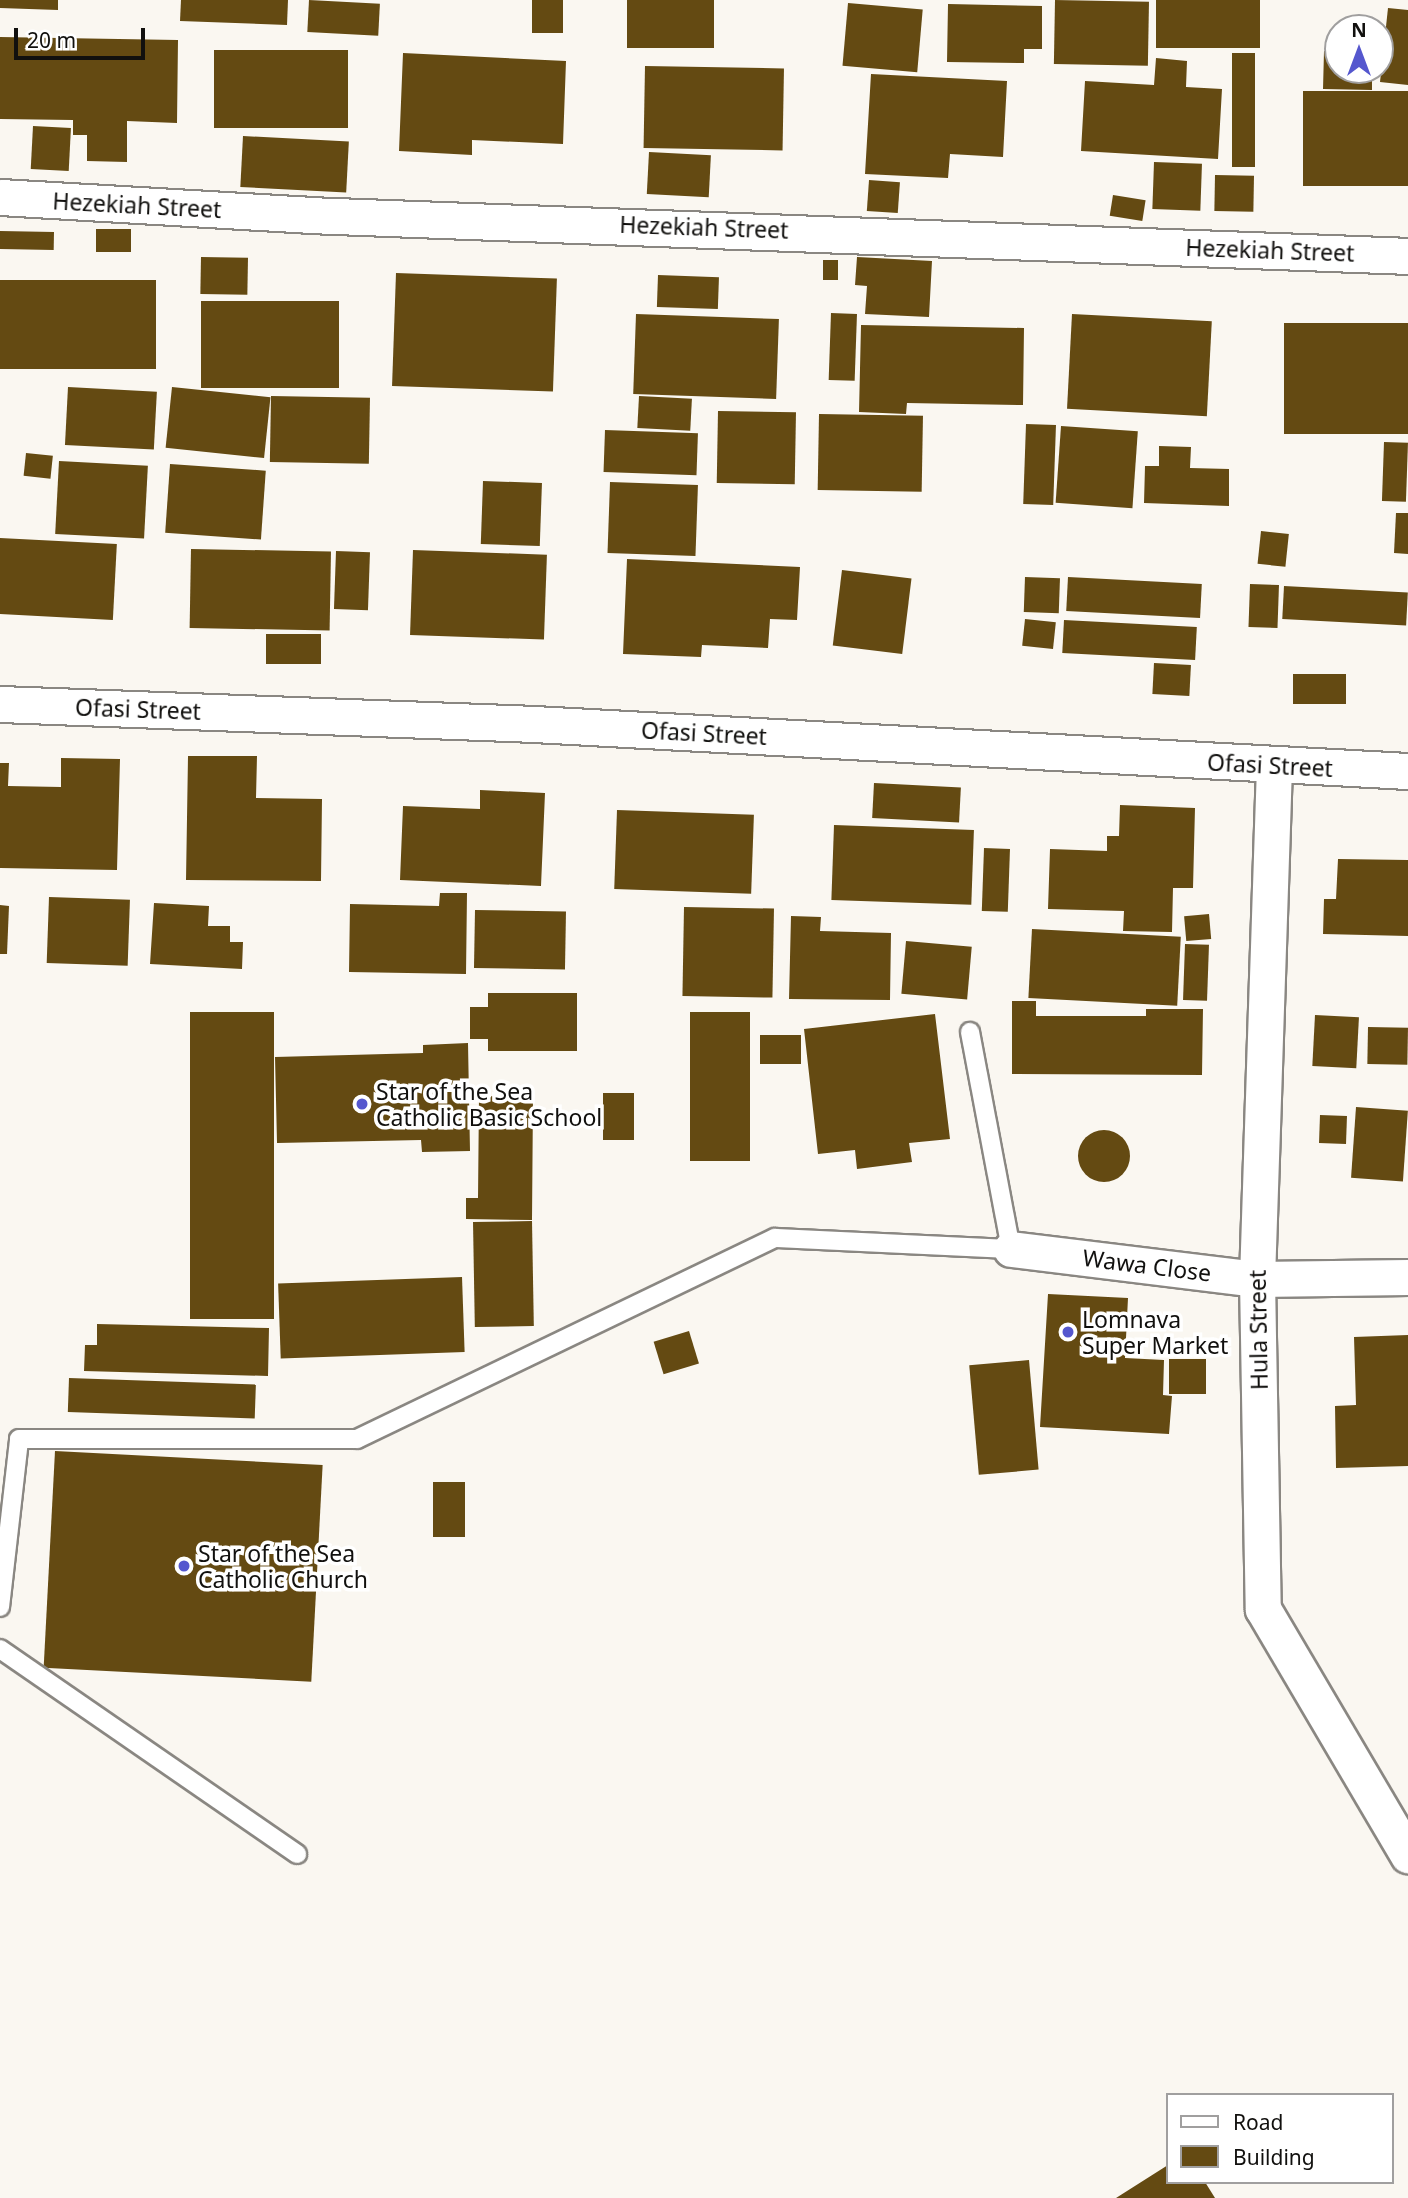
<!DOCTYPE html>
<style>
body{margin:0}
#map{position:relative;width:1408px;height:2198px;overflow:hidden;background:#faf7f1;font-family:"Noto Sans",sans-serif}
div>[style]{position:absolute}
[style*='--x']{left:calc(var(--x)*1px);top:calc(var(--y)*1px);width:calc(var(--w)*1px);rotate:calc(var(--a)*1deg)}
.building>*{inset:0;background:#644a12;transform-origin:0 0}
.round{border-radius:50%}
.roads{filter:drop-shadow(2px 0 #8a8782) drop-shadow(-2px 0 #8a8782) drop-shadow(0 2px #8a8782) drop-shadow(0 -2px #8a8782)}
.service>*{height:18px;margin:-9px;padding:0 9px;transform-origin:9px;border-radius:9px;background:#fff}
.minor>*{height:35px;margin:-17.5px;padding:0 17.5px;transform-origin:17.5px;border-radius:17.5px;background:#fff}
.dots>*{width:19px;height:19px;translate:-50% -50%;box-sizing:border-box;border:4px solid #fff;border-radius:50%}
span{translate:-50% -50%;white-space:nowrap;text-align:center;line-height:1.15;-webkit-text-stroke:7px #fff;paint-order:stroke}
.street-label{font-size:23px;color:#11100e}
.poi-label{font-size:23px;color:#11100e}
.left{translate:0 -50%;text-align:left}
.legend{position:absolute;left:1166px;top:2093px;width:228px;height:91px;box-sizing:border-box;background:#fff;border:2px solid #a09f9f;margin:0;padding:9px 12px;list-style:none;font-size:21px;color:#11100e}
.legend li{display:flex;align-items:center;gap:14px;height:35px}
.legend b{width:35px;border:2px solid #a09f9f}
.north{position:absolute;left:1324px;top:14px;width:70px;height:70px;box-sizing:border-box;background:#fff;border:2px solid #a09f9f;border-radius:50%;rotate:0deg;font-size:19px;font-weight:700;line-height:28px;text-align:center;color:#11100e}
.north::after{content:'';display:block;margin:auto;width:24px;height:32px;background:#5557ce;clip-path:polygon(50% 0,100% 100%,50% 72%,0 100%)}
.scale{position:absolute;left:14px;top:28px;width:131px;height:32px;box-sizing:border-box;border:4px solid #11100e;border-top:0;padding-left:9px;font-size:21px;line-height:24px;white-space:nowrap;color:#11100e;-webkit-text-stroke:5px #fff;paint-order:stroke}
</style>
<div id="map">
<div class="building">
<i style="clip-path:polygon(0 0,58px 0,58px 10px,0 8px)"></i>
<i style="clip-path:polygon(181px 0,288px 0,287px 25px,180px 21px)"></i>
<i style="left:309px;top:0;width:71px;height:32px;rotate:3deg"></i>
<i style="left:532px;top:0;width:31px;height:33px"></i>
<i style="left:627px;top:0;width:87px;height:48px"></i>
<i style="left:1055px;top:0;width:94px;height:64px;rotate:1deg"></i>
<i style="left:1156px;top:0;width:104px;height:48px"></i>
<i style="left:848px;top:3px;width:75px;height:63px;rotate:5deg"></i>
<i style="clip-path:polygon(948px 4px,1042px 6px,1042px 49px,1024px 49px,1024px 63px,947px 62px)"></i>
<i style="clip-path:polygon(1388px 8px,1408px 10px,1408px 85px,1380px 82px)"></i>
<i style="clip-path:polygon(0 37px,178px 40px,177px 123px,127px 121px,127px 162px,87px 161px,87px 135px,73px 135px,73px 120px,0 119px)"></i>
<i style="left:214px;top:50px;width:134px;height:78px"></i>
<i style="clip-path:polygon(1324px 51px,1338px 51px,1338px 70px,1372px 70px,1372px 90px,1323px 89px)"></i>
<i style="clip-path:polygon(403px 53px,566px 61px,563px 144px,472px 140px,472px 155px,399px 151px)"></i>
<i style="left:1232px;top:53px;width:23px;height:114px"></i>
<i style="clip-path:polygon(1156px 58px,1187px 61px,1186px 87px,1222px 89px,1218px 159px,1081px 151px,1085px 81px,1154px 85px)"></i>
<i style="left:645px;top:66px;width:139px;height:82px;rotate:1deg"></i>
<i style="clip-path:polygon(871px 74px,1007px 81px,1003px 157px,950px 154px,948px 178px,865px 174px)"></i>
<i style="left:1408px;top:91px;width:95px;height:105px;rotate:90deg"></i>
<i style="left:33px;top:126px;width:38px;height:43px;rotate:3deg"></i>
<i style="left:243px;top:136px;width:106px;height:51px;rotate:3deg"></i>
<i style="left:649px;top:152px;width:62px;height:42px;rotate:3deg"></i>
<i style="left:1154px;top:162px;width:48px;height:47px;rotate:2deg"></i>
<i style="left:1215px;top:175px;width:39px;height:36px;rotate:1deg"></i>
<i style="left:869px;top:180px;width:31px;height:31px;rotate:4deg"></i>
<i style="left:1113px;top:195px;width:33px;height:21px;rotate:9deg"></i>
<i style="left:96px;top:229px;width:35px;height:23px"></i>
<i style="left:0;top:231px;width:54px;height:18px;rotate:1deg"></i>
<i style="left:201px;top:257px;width:47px;height:37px;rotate:1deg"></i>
<i style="clip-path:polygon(857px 257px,932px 261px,929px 317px,865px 314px,867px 286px,855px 285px)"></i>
<i style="left:823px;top:260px;width:15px;height:20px"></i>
<i style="left:396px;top:273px;width:161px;height:113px;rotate:2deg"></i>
<i style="left:658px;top:275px;width:61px;height:32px;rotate:2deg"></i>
<i style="left:0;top:280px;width:156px;height:89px"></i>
<i style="left:201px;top:301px;width:138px;height:87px"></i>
<i style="left:831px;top:313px;width:26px;height:67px;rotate:2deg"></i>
<i style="left:636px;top:314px;width:143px;height:80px;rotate:2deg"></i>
<i style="left:1072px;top:314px;width:140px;height:95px;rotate:3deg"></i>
<i style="left:1408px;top:323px;width:111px;height:124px;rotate:90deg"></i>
<i style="clip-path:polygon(861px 325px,1024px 328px,1023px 405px,907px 403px,906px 414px,859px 412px)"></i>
<i style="left:68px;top:387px;width:89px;height:58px;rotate:3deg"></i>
<i style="left:172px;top:387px;width:99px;height:61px;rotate:6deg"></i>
<i style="left:271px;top:396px;width:99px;height:66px;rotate:1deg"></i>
<i style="left:639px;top:396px;width:53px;height:32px;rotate:3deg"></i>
<i style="left:718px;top:411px;width:78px;height:72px;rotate:1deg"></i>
<i style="left:819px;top:414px;width:104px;height:76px;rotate:1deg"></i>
<i style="left:1026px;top:424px;width:30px;height:80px;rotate:2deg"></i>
<i style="left:1061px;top:426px;width:77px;height:77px;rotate:4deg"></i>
<i style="left:605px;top:430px;width:93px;height:42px;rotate:2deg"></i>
<i style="left:1384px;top:442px;width:24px;height:59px;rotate:2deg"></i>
<i style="clip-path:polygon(1159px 446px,1191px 447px,1190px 468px,1229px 469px,1229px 506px,1144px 503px,1145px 466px,1159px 466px)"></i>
<i style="left:26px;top:453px;width:27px;height:23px;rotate:6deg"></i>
<i style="left:59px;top:461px;width:89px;height:73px;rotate:3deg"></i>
<i style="left:170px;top:464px;width:96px;height:69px;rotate:4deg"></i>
<i style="left:483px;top:481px;width:59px;height:63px;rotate:2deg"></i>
<i style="left:610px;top:482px;width:88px;height:71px;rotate:2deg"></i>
<i style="clip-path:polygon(1396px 513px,1408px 513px,1408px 554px,1394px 553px)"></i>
<i style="left:1261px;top:531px;width:28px;height:33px;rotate:6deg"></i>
<i style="left:0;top:538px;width:117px;height:76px;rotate:3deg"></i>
<i style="left:191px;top:549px;width:140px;height:79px;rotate:1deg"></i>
<i style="left:413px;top:550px;width:134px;height:85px;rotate:2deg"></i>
<i style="left:336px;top:551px;width:34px;height:58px;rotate:2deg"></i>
<i style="clip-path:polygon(627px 559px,800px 567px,797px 620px,770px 619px,768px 648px,702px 645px,701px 657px,623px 654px)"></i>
<i style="left:842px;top:570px;width:70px;height:76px;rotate:7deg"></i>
<i style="left:1025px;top:577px;width:35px;height:35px;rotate:2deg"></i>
<i style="left:1068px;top:577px;width:134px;height:34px;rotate:3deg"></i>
<i style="left:1250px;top:584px;width:29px;height:43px;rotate:2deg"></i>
<i style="left:1284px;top:586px;width:124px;height:33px;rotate:3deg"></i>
<i style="left:1025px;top:619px;width:31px;height:27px;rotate:6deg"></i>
<i style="left:1064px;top:620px;width:133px;height:33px;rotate:3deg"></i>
<i style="left:266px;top:634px;width:55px;height:30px"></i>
<i style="left:1154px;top:663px;width:37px;height:31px;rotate:3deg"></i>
<i style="left:1346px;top:674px;width:30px;height:53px;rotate:90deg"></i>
<i style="clip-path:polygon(188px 756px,257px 756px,256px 798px,322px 799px,321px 881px,186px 880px)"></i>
<i style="clip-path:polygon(61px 758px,120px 759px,117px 870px,0 868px,0 763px,9px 763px,8px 786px,61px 787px)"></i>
<i style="left:874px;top:783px;width:87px;height:35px;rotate:3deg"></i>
<i style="clip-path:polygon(480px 790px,545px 793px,541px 886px,400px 880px,403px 806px,480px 809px)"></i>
<i style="clip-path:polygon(1120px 805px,1195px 808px,1193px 888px,1173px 888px,1172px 932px,1123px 931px,1124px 911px,1048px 909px,1050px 849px,1107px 851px,1107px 836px,1119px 836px)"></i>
<i style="left:617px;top:810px;width:137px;height:79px;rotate:2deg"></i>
<i style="left:834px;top:825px;width:140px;height:75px;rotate:2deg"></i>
<i style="left:984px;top:848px;width:26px;height:63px;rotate:2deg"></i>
<i style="clip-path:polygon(1338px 859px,1408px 860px,1408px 936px,1323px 934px,1324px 899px,1336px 899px)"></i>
<i style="clip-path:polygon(440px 893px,467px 893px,466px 974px,349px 972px,350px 904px,439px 906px)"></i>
<i style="left:49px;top:897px;width:81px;height:66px;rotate:2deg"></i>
<i style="clip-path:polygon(154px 903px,209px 906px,208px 926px,230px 926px,230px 942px,243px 942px,242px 969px,150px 964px)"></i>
<i style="clip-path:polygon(0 905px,9px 906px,7px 954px,0 954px)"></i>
<i style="left:684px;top:907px;width:90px;height:89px;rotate:1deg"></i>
<i style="left:475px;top:910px;width:91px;height:58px;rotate:1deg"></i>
<i style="left:1209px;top:914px;width:25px;height:25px;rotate:85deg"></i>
<i style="clip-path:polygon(791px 916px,821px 917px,820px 931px,891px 933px,890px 1000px,789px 999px)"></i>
<i style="left:1032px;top:929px;width:149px;height:69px;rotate:3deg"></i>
<i style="left:906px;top:941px;width:66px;height:53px;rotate:5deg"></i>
<i style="left:1185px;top:944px;width:24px;height:56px;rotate:2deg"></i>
<i style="clip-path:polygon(488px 993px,577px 993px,577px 1051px,488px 1051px,488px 1039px,470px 1039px,470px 1007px,488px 1007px)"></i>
<i style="clip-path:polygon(1012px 1001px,1036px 1001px,1036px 1016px,1146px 1016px,1146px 1009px,1203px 1009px,1202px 1075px,1012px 1074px)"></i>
<i style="left:190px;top:1012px;width:84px;height:307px"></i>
<i style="left:690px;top:1012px;width:60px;height:149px"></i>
<i style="clip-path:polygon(935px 1014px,950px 1139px,909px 1143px,912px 1162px,857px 1169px,855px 1150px,818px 1154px,804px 1029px)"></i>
<i style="left:1315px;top:1015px;width:44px;height:51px;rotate:3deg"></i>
<i style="left:1368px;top:1027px;width:40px;height:37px;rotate:1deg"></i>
<i style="left:760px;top:1035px;width:41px;height:29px"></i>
<i style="clip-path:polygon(468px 1043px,470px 1151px,422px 1152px,421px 1140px,277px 1143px,275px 1057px,423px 1053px,423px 1045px)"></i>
<i style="left:603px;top:1093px;width:31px;height:47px"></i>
<i style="clip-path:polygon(479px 1096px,533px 1097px,532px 1220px,466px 1219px,466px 1198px,478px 1198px)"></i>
<i style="left:1356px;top:1107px;width:52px;height:71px;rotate:4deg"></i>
<i style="left:1320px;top:1115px;width:27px;height:28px;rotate:2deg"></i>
<i class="round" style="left:1078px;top:1130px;width:52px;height:52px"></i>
<i style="left:532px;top:1221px;width:105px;height:59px;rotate:89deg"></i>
<i style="left:462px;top:1277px;width:75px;height:184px;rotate:88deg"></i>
<i style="clip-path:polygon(1048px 1294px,1128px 1298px,1125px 1358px,1164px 1360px,1163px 1395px,1172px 1396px,1169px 1434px,1040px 1427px)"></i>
<i style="clip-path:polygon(97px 1324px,269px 1328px,268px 1376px,84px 1371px,85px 1345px,97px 1345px)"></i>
<i style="left:689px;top:1331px;width:34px;height:37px;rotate:73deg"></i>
<i style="clip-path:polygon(1408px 1335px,1408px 1466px,1336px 1468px,1335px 1406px,1356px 1405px,1354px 1337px)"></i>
<i style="left:1169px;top:1359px;width:37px;height:35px"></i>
<i style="left:1029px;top:1360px;width:110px;height:60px;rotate:85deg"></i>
<i style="left:69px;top:1378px;width:187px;height:34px;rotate:2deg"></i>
<i style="left:55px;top:1451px;width:268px;height:217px;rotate:3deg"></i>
<i style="left:433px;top:1482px;width:32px;height:55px"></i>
<i style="clip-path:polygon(1168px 2165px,1168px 2182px,1205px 2182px,1215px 2198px,1116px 2198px)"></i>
</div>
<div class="roads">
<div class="service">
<i style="--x:0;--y:1607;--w:169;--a:-83.5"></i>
<i style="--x:19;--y:1439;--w:338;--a:0"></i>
<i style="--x:357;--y:1439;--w:464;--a:-25.7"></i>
<i style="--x:775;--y:1238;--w:236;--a:2.7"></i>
<i style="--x:1011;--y:1249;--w:221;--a:-100.7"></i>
<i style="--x:0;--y:1649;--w:361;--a:34.6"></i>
</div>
<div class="minor">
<i style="--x:0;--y:197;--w:309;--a:3.3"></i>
<i style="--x:308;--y:215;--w:1101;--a:2.13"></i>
<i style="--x:0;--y:704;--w:534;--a:2.14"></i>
<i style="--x:534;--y:724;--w:875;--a:3.08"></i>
<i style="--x:1274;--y:766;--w:513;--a:91.9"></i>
<i style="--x:1257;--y:1279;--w:330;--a:89"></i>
<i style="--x:1263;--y:1609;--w:286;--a:59.5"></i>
<i style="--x:1011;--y:1249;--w:248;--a:7"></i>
<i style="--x:1257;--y:1279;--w:151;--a:-0.8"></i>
</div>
</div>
<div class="dots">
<i style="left:362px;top:1104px;background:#5557ce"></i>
<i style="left:1068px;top:1332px;background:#5557ce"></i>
<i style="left:184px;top:1566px;background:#5557ce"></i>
</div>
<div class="street-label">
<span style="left:137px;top:205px;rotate:3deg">Hezekiah Street</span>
<span style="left:704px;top:227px;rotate:2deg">Hezekiah Street</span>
<span style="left:1270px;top:250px;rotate:2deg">Hezekiah Street</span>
<span style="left:138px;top:709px;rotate:2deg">Ofasi Street</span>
<span style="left:704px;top:733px;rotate:3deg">Ofasi Street</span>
<span style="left:1270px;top:765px;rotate:3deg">Ofasi Street</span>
<span style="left:1147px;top:1265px;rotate:7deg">Wawa Close</span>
<span style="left:1258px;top:1330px;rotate:-91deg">Hula Street</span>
</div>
<div class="poi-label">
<span class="left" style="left:376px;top:1104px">Star of the Sea<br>Catholic Basic School</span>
<span class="left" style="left:1082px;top:1332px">Lomnava<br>Super Market</span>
<span class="left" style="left:198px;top:1566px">Star of the Sea<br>Catholic Church</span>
</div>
<ul class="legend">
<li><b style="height:9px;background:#fff"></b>Road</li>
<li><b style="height:19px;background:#644a12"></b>Building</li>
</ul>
<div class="north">N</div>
<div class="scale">20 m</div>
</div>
